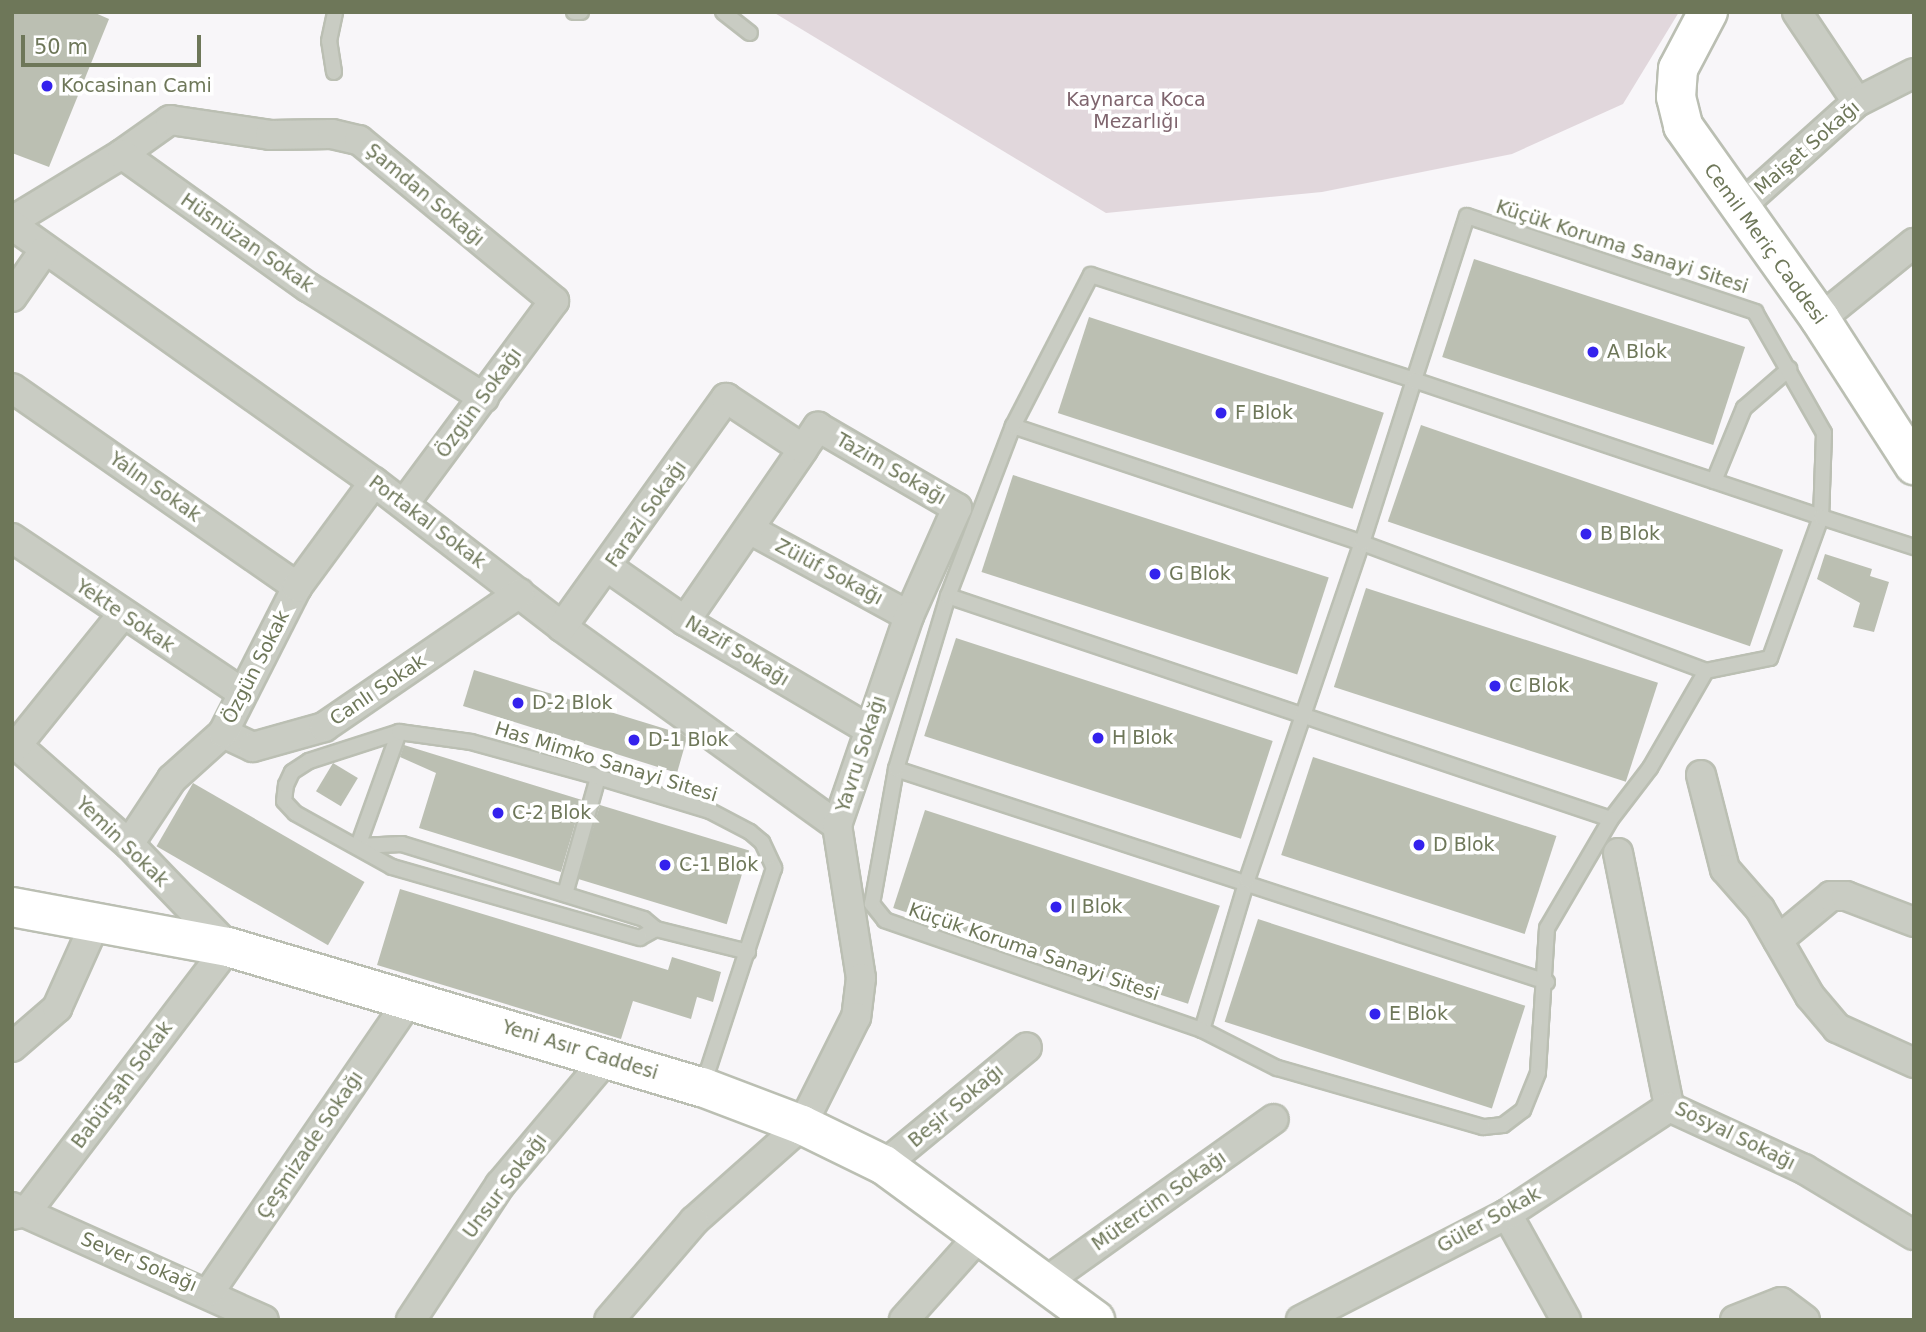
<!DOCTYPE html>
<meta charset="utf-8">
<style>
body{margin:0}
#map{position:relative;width:1926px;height:1332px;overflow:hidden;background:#f8f6f9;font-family:"DejaVu Sans",sans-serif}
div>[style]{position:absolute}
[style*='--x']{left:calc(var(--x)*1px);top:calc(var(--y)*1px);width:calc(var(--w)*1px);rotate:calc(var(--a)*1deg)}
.green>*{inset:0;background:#e1d7dc}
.building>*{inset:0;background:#bbbfb2;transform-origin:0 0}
.roads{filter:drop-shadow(2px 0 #bbbfb3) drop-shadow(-2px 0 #bbbfb3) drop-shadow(0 2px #bbbfb3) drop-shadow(0 -2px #bbbfb3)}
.lane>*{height:14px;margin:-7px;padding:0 7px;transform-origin:7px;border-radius:7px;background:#c9ccc3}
.street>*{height:28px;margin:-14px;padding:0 14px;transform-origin:14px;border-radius:14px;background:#c9ccc3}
.secondary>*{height:38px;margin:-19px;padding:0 19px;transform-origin:19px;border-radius:19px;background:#fff}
.dots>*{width:19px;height:19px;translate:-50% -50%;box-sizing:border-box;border:4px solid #fff;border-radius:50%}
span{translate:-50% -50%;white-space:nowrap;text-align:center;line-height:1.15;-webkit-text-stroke:7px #fff;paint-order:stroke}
.poi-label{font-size:19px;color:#6e7759}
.left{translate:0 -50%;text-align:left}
.park-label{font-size:19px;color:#7f656e}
.street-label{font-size:19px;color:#6e7759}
.frame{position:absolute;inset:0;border:14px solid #6e7759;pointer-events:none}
.scale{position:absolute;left:21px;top:35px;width:180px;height:32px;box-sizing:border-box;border:4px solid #6e7759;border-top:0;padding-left:9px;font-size:21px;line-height:24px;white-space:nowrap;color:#6e7759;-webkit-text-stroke:5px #fff;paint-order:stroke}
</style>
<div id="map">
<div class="green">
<i style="clip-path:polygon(773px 12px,1679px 12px,1623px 104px,1512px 154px,1322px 192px,1106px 213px)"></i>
</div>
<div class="building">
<i style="clip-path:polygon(12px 12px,93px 12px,109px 19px,49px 167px,12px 153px)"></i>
<i style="left:1474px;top:259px;width:285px;height:103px;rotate:18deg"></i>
<i style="left:1089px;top:317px;width:310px;height:101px;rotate:18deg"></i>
<i style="left:1421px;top:425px;width:383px;height:102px;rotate:19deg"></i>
<i style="left:1013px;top:475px;width:332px;height:102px;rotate:18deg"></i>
<i style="clip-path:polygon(1825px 554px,1872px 569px,1870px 576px,1889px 582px,1874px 632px,1853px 627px,1860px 603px,1817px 579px)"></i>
<i style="left:1366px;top:588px;width:307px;height:104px;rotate:18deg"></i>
<i style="left:956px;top:638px;width:333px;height:103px;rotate:18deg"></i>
<i style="clip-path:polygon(474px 670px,682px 734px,687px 738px,677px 773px,463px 706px)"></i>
<i style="clip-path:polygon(404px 745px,582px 800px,561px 872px,419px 828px,436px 773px,400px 757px)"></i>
<i style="left:1313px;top:757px;width:256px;height:103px;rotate:18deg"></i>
<i style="left:333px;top:763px;width:29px;height:33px;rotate:31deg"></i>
<i style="left:193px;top:783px;width:198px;height:73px;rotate:30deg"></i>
<i style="left:600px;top:805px;width:156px;height:77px;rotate:17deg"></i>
<i style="left:925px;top:810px;width:310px;height:103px;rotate:18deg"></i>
<i style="clip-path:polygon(400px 889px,668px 970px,672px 957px,721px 972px,713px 1002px,697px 997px,691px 1019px,633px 1001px,621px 1039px,377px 965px)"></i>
<i style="left:1258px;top:919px;width:281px;height:108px;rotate:18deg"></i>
</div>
<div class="roads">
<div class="lane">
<i style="--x:574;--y:12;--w:7;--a:0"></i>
<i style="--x:723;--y:12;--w:34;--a:38"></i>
<i style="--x:334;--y:72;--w:31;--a:-99"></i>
<i style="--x:329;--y:41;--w:30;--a:-78"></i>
<i style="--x:1013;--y:426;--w:368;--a:18.5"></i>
<i style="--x:1362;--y:543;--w:367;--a:20.4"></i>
<i style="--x:1714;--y:481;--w:79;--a:-67.7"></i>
<i style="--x:1744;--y:408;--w:60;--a:-40.9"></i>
<i style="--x:948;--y:596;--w:699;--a:18.59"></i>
<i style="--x:896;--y:769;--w:685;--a:18.12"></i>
<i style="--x:358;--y:846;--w:44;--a:-2.6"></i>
<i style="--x:402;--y:844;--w:253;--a:17.2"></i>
<i style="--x:644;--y:919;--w:16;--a:40"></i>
<i style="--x:656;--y:929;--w:95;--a:14"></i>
<i style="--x:358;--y:846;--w:121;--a:-70.2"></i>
<i style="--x:565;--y:894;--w:122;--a:-74.2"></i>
<i style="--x:656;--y:929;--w:18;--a:151"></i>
<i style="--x:640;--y:938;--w:258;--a:-164"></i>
<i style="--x:392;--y:867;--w:111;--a:-150.9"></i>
<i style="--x:295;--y:813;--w:16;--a:-133"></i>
<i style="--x:284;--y:801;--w:16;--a:-83"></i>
<i style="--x:286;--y:785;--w:14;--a:-65"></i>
<i style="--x:292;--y:772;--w:20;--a:-33"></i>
<i style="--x:309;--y:761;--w:95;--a:-17.9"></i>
<i style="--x:399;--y:732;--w:73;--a:7.9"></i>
<i style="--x:471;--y:742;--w:132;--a:15.4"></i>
<i style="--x:598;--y:777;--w:117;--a:16.9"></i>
<i style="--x:710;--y:811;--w:45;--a:27.7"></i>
<i style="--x:750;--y:832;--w:16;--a:40"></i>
<i style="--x:762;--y:842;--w:29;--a:65"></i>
<i style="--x:774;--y:868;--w:228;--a:108.1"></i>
<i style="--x:1202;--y:1030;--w:157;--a:-73.3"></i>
<i style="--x:1247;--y:880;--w:356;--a:-71.2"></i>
<i style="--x:1362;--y:543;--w:171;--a:-72.3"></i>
<i style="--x:1414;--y:380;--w:172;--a:-72.1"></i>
<i style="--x:1467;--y:216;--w:304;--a:18.4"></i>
<i style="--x:1755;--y:312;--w:139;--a:60.3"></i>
<i style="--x:1824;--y:433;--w:84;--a:92"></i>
<i style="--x:1821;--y:517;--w:150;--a:109.9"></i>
<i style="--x:1770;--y:658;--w:65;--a:168.5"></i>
<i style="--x:1706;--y:671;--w:112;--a:120"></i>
<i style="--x:1650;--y:768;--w:64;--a:127.4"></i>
<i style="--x:1611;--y:819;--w:126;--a:120.4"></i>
<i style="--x:1547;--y:928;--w:145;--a:93.6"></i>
<i style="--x:1538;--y:1073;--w:40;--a:112"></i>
<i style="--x:1523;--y:1110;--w:25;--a:143"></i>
<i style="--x:1503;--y:1125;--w:20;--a:174"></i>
<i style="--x:1483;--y:1127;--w:214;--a:-164"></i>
<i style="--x:1277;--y:1068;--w:84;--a:-153.1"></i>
<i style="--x:1202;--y:1030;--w:336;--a:-160.9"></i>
<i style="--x:885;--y:920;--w:21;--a:-129"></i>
<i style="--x:872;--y:904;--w:137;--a:-79.9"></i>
<i style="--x:896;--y:769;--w:181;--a:-73.3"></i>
<i style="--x:948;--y:596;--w:182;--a:-69.1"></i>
<i style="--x:1013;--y:426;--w:170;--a:-62.7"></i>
<i style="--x:1091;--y:275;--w:340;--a:18"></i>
<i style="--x:1414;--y:380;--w:429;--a:18.6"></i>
<i style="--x:1821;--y:517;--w:98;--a:17.9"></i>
</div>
<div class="street">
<i style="--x:1797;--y:12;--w:108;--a:56.3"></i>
<i style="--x:122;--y:154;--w:59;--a:-35.3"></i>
<i style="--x:170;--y:120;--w:101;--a:8.5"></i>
<i style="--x:270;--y:135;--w:62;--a:-0.9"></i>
<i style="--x:332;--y:134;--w:28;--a:13"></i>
<i style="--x:359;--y:140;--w:253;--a:39.5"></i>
<i style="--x:554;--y:301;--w:252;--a:126.5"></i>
<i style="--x:1740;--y:207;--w:157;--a:-41.9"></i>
<i style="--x:1857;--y:102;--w:64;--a:-27"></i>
<i style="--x:12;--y:221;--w:129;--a:-31.3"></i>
<i style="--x:122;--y:154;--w:229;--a:35.6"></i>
<i style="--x:308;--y:287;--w:208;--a:32.2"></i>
<i style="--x:12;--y:225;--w:444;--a:35.4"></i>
<i style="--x:374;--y:482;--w:237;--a:37.6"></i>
<i style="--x:562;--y:627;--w:339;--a:35.8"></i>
<i style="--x:12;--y:297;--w:55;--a:-55.4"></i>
<i style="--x:1820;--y:319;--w:121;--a:-39"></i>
<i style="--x:12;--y:388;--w:348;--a:34.9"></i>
<i style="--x:749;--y:529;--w:182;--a:28.5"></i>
<i style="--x:12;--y:538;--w:275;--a:33.9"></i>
<i style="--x:609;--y:568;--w:93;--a:34.9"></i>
<i style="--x:685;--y:621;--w:212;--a:30.5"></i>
<i style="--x:685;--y:621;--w:209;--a:-55.5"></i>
<i style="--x:562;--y:627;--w:282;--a:-54.4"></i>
<i style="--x:726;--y:398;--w:92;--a:33.5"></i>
<i style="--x:803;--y:449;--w:27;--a:-56"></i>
<i style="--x:818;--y:427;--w:161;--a:30.2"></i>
<i style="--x:957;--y:508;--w:118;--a:114"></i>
<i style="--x:909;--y:616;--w:221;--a:109"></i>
<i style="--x:837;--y:825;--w:155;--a:81.1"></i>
<i style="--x:861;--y:978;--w:39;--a:97"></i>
<i style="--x:856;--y:1017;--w:121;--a:116.6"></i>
<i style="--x:802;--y:1125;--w:144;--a:138.4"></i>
<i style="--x:694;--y:1221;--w:130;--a:130.6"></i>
<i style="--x:223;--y:733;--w:33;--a:25"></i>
<i style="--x:253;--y:747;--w:74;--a:-15.7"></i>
<i style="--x:324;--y:727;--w:237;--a:-34.4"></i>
<i style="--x:12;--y:741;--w:156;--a:41.4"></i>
<i style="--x:129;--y:844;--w:143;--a:46.1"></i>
<i style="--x:228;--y:947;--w:333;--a:127.3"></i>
<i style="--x:26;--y:1212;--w:14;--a:168"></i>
<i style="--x:17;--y:745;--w:166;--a:-51.1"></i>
<i style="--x:1701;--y:775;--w:97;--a:75.7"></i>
<i style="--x:1725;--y:869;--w:53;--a:48.8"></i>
<i style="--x:1760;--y:909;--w:100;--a:60.1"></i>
<i style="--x:1810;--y:996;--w:42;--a:49.8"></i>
<i style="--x:1837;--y:1028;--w:85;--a:24.4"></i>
<i style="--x:129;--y:844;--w:78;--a:-56.5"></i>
<i style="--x:172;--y:779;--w:69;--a:-42"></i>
<i style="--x:223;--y:733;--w:164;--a:-63.1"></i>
<i style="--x:297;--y:587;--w:130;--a:-53.7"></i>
<i style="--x:1618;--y:853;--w:259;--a:78.6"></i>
<i style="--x:1669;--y:1107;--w:149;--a:24.7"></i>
<i style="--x:1804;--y:1169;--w:128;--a:31"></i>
<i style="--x:1778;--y:940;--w:69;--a:-39.7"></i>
<i style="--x:1831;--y:896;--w:15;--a:0"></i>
<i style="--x:1846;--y:896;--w:73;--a:20.9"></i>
<i style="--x:12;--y:1047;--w:60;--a:-40.9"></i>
<i style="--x:57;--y:1008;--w:98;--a:-65.8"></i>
<i style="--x:884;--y:1165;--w:185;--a:-39.5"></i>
<i style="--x:12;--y:1207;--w:276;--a:24.2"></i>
<i style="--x:1507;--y:1214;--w:121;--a:60.9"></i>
<i style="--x:1044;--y:1283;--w:282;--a:-35.5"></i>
<i style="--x:210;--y:1291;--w:354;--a:-55.6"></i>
<i style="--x:411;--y:1320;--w:162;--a:-56.6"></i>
<i style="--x:500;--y:1185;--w:166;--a:-49.9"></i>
<i style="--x:904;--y:1320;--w:113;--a:-48.2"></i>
<i style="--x:1301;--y:1320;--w:232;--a:-27.2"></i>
<i style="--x:1507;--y:1214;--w:194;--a:-33.4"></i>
<i style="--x:1735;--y:1320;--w:49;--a:-21.4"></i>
<i style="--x:1781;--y:1302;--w:30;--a:37"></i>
</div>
<div class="secondary">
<i style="--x:1708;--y:12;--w:64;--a:117.8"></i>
<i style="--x:1678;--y:69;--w:28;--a:94"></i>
<i style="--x:1676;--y:97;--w:30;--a:76"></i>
<i style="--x:1683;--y:126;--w:237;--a:54.6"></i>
<i style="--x:1820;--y:319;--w:174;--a:57.2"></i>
<i style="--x:12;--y:907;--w:220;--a:10.5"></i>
<i style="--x:228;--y:947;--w:494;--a:16.5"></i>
<i style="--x:702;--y:1087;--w:107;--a:20.8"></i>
<i style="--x:802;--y:1125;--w:91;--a:26"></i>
<i style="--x:884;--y:1165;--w:262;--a:36.3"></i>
</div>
</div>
<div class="dots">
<i style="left:47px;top:86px;background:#3422ed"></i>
<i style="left:1593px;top:352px;background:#3422ed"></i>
<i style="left:1221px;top:413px;background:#3422ed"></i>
<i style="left:1586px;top:534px;background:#3422ed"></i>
<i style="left:1155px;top:574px;background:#3422ed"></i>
<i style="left:1495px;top:686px;background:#3422ed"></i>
<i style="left:518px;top:703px;background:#3422ed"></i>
<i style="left:1098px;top:738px;background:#3422ed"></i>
<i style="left:634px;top:740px;background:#3422ed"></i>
<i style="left:498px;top:813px;background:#3422ed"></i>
<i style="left:1419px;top:845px;background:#3422ed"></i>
<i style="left:665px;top:865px;background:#3422ed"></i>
<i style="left:1056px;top:907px;background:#3422ed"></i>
<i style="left:1375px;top:1014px;background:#3422ed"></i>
</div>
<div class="poi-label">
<span class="left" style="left:61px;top:86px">Kocasinan Cami</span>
<span class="left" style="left:1607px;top:352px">A Blok</span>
<span class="left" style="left:1235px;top:413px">F Blok</span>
<span class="left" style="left:1600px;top:534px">B Blok</span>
<span class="left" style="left:1169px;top:574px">G Blok</span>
<span class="left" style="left:1509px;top:686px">C Blok</span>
<span class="left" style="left:532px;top:703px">D-2 Blok</span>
<span class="left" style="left:1112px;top:738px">H Blok</span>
<span class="left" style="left:648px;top:740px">D-1 Blok</span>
<span class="left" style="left:512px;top:813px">C-2 Blok</span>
<span class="left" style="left:1433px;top:845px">D Blok</span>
<span class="left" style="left:679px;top:865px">C-1 Blok</span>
<span class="left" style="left:1070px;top:907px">I Blok</span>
<span class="left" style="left:1389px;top:1014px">E Blok</span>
</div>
<div class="park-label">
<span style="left:1136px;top:111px">Kaynarca Koca<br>Mezarlığı</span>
</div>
<div class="street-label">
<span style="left:1807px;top:148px;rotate:-41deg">Maişet Sokağı</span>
<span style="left:425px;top:195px;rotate:40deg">Şamdan Sokağı</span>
<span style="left:247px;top:243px;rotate:35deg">Hüsnüzan Sokak</span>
<span style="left:1765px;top:244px;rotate:54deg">Cemil Meriç Caddesi</span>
<span style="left:1622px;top:247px;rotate:18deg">Küçük Koruma Sanayi Sitesi</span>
<span style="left:479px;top:403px;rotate:-54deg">Özgün Sokağı</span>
<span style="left:891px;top:469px;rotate:30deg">Tazim Sokağı</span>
<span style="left:155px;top:487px;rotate:35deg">Yalın Sokak</span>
<span style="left:646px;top:514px;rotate:-55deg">Farazi Sokağı</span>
<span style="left:427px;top:522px;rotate:37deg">Portakal Sokak</span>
<span style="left:829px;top:572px;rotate:28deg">Zülüf Sokağı</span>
<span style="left:125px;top:616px;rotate:34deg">Yekte Sokak</span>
<span style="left:737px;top:651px;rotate:31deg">Nazif Sokağı</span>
<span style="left:256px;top:667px;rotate:-63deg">Özgün Sokak</span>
<span style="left:378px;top:690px;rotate:-34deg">Canlı Sokak</span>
<span style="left:861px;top:754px;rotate:-72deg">Yavru Sokağı</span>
<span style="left:606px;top:762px;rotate:17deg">Has Mimko Sanayi Sitesi</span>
<span style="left:122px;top:842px;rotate:44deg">Yemin Sokak</span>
<span style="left:1034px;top:952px;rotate:19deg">Küçük Koruma Sanayi Sitesi</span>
<span style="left:580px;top:1050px;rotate:17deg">Yeni Asır Caddesi</span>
<span style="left:122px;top:1085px;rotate:-53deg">Babürşah Sokak</span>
<span style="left:956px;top:1106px;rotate:-40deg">Beşir Sokağı</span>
<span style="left:1735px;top:1136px;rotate:26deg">Sosyal Sokağı</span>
<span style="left:310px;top:1145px;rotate:-56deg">Çeşmizade Sokağı</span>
<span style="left:505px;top:1186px;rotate:-53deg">Unsur Sokağı</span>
<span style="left:1159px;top:1201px;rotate:-35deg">Mütercim Sokağı</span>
<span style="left:1489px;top:1220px;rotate:-29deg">Güler Sokak</span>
<span style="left:139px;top:1262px;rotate:23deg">Sever Sokağı</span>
</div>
<div class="frame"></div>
<div class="scale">50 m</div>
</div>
